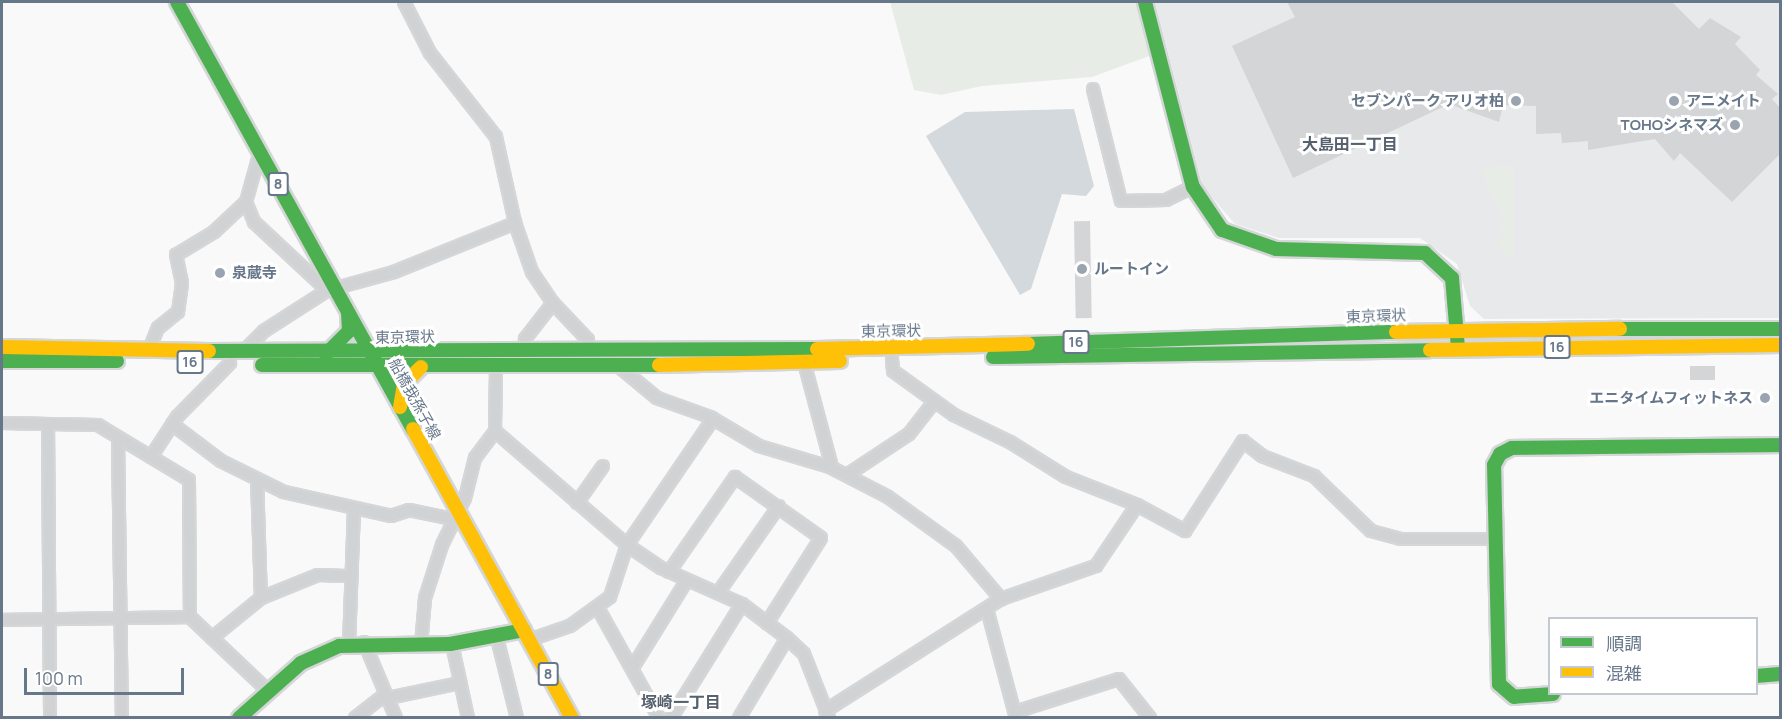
<!DOCTYPE html>
<meta charset="utf-8">
<style>
body{margin:0}
#map{position:relative;width:1782px;height:719px;overflow:hidden;background:#f9f9f9;font-family:Manrope,"Noto Sans JP",sans-serif}
div>[style]{position:absolute}
[style*='--x']{left:calc(var(--x)*1px);top:calc(var(--y)*1px);width:calc(var(--w)*1px);rotate:calc(var(--a)*1deg)}
.built>*{inset:0;background:#e8e9ea}
.green>*{inset:0;background:#e8ece7}
.water>*{inset:0;background:#d3d9dd}
.building>*{inset:0;background:#d4d5d6;transform-origin:0 0}
.roads{filter:drop-shadow(2px 0 #d4d6d8) drop-shadow(-2px 0 #d4d6d8) drop-shadow(0 2px #d4d6d8) drop-shadow(0 -2px #d4d6d8)}
.street>*{height:10px;margin:-5px;padding:0 5px;transform-origin:5px;border-radius:5px;background:#d1d2d4}
.fast>*{height:14px;margin:-7px;padding:0 7px;transform-origin:7px;border-radius:7px;background:#4caf50}
.slow>*{height:14px;margin:-7px;padding:0 7px;transform-origin:7px;border-radius:7px;background:#ffc107}
.dots>*{width:16px;height:16px;translate:-50% -50%;box-sizing:border-box;border:3px solid #fff;border-radius:50%}
span{translate:-50% -50%;white-space:nowrap;text-align:center;line-height:1.15;-webkit-text-stroke:6px #fff;paint-order:stroke}
.shield-label span{padding:2px 4px;background:#fff;border:2px solid;border-radius:4px;-webkit-text-stroke-width:0}
.shield-label{font-size:14px;color:#67778a;font-weight:700}
.poi-label{font-size:15px;color:#67778a;font-weight:700}
.right{translate:-100% -50%;text-align:right}
.left{translate:0 -50%;text-align:left}
.street-label{font-size:15px;color:#67778a}
.neighbourhood-label{font-size:16px;color:#56616f;font-weight:700}
.frame{position:absolute;inset:0;border:3px solid #67778a;pointer-events:none}
.legend{position:absolute;left:1548px;top:617px;width:210px;height:78px;box-sizing:border-box;background:#fff;border:2px solid #c2c9d0;margin:0;padding:8px 10px;list-style:none;font-size:18px;color:#67778a}
.legend li{display:flex;align-items:center;gap:12px;height:30px}
.legend b{width:30px;border:2px solid #c2c9d0}
.scale{position:absolute;left:24px;top:668px;width:160px;height:27px;box-sizing:border-box;border:3px solid #67778a;border-top:0;padding-left:8px;font-size:18px;line-height:21px;white-space:nowrap;color:#67778a;-webkit-text-stroke:4px #fff;paint-order:stroke}
</style>
<div id="map">
<div class="built">
<i style="clip-path:polygon(1155px 2px,1780px 2px,1780px 318px,1484px 319px,1470px 306px,1457px 264px,1420px 238px,1279px 238px,1235px 224px,1203px 187px)"></i>
</div>
<div class="green">
<i style="clip-path:polygon(890px 2px,1140px 2px,1152px 55px,1092px 77px,982px 86px,941px 95px,914px 90px)"></i>
<i style="clip-path:polygon(1514px 165px,1514px 262px,1496px 246px,1504px 235px,1497px 227px,1505px 223px,1480px 168px,1470px 169px)"></i>
</div>
<div class="water">
<i style="clip-path:polygon(1074px 109px,1094px 186px,1086px 196px,1062px 194px,1031px 289px,1020px 295px,926px 136px,965px 112px)"></i>
</div>
<div class="building">
<i style="clip-path:polygon(1287px 2px,1672px 2px,1699px 29px,1710px 18px,1741px 37px,1735px 44px,1760px 70px,1756px 75px,1778px 94px,1772px 99px,1780px 108px,1780px 154px,1732px 202px,1680px 153px,1674px 161px,1655px 139px,1588px 150px,1588px 141px,1562px 143px,1561px 133px,1536px 134px,1536px 106px,1503px 105px,1499px 122px,1449px 104px,1293px 178px,1232px 46px,1295px 17px)"></i>
<i style="left:1090px;top:221px;width:97px;height:16px;rotate:89deg"></i>
<i style="left:1690px;top:366px;width:25px;height:14px"></i>
</div>
<div class="roads">
<div class="street">
<i style="--x:404;--y:2;--w:57;--a:63"></i>
<i style="--x:430;--y:53;--w:107;--a:51.8"></i>
<i style="--x:496;--y:137;--w:88;--a:77.5"></i>
<i style="--x:515;--y:223;--w:52;--a:70.9"></i>
<i style="--x:532;--y:272;--w:37;--a:56"></i>
<i style="--x:553;--y:303;--w:46;--a:127.9"></i>
<i style="--x:525;--y:339;--w:13;--a:90"></i>
<i style="--x:1093;--y:89;--w:115;--a:76"></i>
<i style="--x:1121;--y:201;--w:45;--a:-1.3"></i>
<i style="--x:1166;--y:200;--w:30;--a:-26"></i>
<i style="--x:246;--y:202;--w:22;--a:68"></i>
<i style="--x:254;--y:222;--w:100;--a:43"></i>
<i style="--x:336;--y:288;--w:60;--a:-15.4"></i>
<i style="--x:394;--y:272;--w:131;--a:-22"></i>
<i style="--x:553;--y:303;--w:51;--a:46.6"></i>
<i style="--x:588;--y:340;--w:10;--a:84"></i>
<i style="--x:149;--y:350;--w:24;--a:-68"></i>
<i style="--x:158;--y:328;--w:26;--a:-39"></i>
<i style="--x:178;--y:312;--w:29;--a:-82"></i>
<i style="--x:182;--y:283;--w:29;--a:-102"></i>
<i style="--x:176;--y:255;--w:44;--a:-31.2"></i>
<i style="--x:214;--y:232;--w:44;--a:-43.2"></i>
<i style="--x:246;--y:202;--w:52;--a:-74.4"></i>
<i style="--x:243;--y:352;--w:30;--a:-45"></i>
<i style="--x:264;--y:331;--w:80;--a:-32.7"></i>
<i style="--x:892;--y:359;--w:12;--a:85"></i>
<i style="--x:893;--y:371;--w:75;--a:35.8"></i>
<i style="--x:954;--y:415;--w:62;--a:25.7"></i>
<i style="--x:1010;--y:442;--w:66;--a:32"></i>
<i style="--x:1066;--y:477;--w:76;--a:21.5"></i>
<i style="--x:804;--y:362;--w:109;--a:75.1"></i>
<i style="--x:617;--y:365;--w:52;--a:39.5"></i>
<i style="--x:657;--y:398;--w:56;--a:19.7"></i>
<i style="--x:710;--y:417;--w:57;--a:30.6"></i>
<i style="--x:759;--y:446;--w:74;--a:16.5"></i>
<i style="--x:830;--y:467;--w:65;--a:27.3"></i>
<i style="--x:888;--y:497;--w:84;--a:35.8"></i>
<i style="--x:956;--y:546;--w:70;--a:49.7"></i>
<i style="--x:496;--y:368;--w:63;--a:90.9"></i>
<i style="--x:495;--y:431;--w:174;--a:40.8"></i>
<i style="--x:627;--y:545;--w:41;--a:34.1"></i>
<i style="--x:661;--y:568;--w:89;--a:24"></i>
<i style="--x:742;--y:604;--w:56;--a:37.1"></i>
<i style="--x:787;--y:638;--w:23;--a:43"></i>
<i style="--x:804;--y:654;--w:69;--a:68.7"></i>
<i style="--x:2;--y:423;--w:96;--a:1.2"></i>
<i style="--x:98;--y:425;--w:106;--a:31.1"></i>
<i style="--x:189;--y:480;--w:137;--a:89.6"></i>
<i style="--x:48;--y:424;--w:294;--a:89.6"></i>
<i style="--x:172;--y:424;--w:61;--a:37.1"></i>
<i style="--x:221;--y:461;--w:70;--a:26.2"></i>
<i style="--x:284;--y:492;--w:110;--a:12.6"></i>
<i style="--x:391;--y:516;--w:19;--a:-18"></i>
<i style="--x:409;--y:510;--w:45;--a:11.6"></i>
<i style="--x:118;--y:438;--w:280;--a:89.2"></i>
<i style="--x:151;--y:457;--w:48;--a:-57"></i>
<i style="--x:177;--y:417;--w:76;--a:-45.5"></i>
<i style="--x:847;--y:475;--w:74;--a:-33.5"></i>
<i style="--x:909;--y:434;--w:41;--a:-52"></i>
<i style="--x:257;--y:479;--w:119;--a:88.1"></i>
<i style="--x:577;--y:503;--w:45;--a:-54.9"></i>
<i style="--x:669;--y:572;--w:116;--a:-55.2"></i>
<i style="--x:735;--y:477;--w:105;--a:35.3"></i>
<i style="--x:821;--y:538;--w:101;--a:122.4"></i>
<i style="--x:718;--y:593;--w:106;--a:-55"></i>
<i style="--x:987;--y:609;--w:113;--a:75.1"></i>
<i style="--x:599;--y:610;--w:124;--a:60.9"></i>
<i style="--x:2;--y:620;--w:188;--a:-0.9"></i>
<i style="--x:190;--y:617;--w:106;--a:43.5"></i>
<i style="--x:212;--y:638;--w:63;--a:-39.2"></i>
<i style="--x:261;--y:598;--w:61;--a:-22"></i>
<i style="--x:318;--y:575;--w:34;--a:2"></i>
<i style="--x:497;--y:638;--w:82;--a:76"></i>
<i style="--x:529;--y:640;--w:43;--a:-18.9"></i>
<i style="--x:570;--y:626;--w:49;--a:-35.9"></i>
<i style="--x:610;--y:597;--w:55;--a:-71.9"></i>
<i style="--x:627;--y:545;--w:153;--a:-55.7"></i>
<i style="--x:364;--y:642;--w:82;--a:67.2"></i>
<i style="--x:452;--y:644;--w:76;--a:77.8"></i>
<i style="--x:349;--y:645;--w:137;--a:-87.9"></i>
<i style="--x:421;--y:645;--w:47;--a:-85.1"></i>
<i style="--x:425;--y:598;--w:56;--a:-72.2"></i>
<i style="--x:442;--y:545;--w:52;--a:-63.9"></i>
<i style="--x:465;--y:498;--w:41;--a:-76"></i>
<i style="--x:475;--y:458;--w:34;--a:-53"></i>
<i style="--x:633;--y:667;--w:102;--a:-58.2"></i>
<i style="--x:388;--y:698;--w:74;--a:-11.8"></i>
<i style="--x:825;--y:711;--w:209;--a:-32.5"></i>
<i style="--x:1001;--y:599;--w:101;--a:-19.2"></i>
<i style="--x:1096;--y:566;--w:73;--a:-56.1"></i>
<i style="--x:1137;--y:505;--w:55;--a:28.4"></i>
<i style="--x:1185;--y:531;--w:107;--a:-57.2"></i>
<i style="--x:1243;--y:441;--w:24;--a:38"></i>
<i style="--x:1262;--y:456;--w:56;--a:21"></i>
<i style="--x:1314;--y:476;--w:79;--a:44"></i>
<i style="--x:1371;--y:531;--w:31;--a:15"></i>
<i style="--x:1401;--y:539;--w:95;--a:0"></i>
<i style="--x:1015;--y:712;--w:109;--a:-17.6"></i>
<i style="--x:1119;--y:679;--w:50;--a:51.5"></i>
<i style="--x:355;--y:718;--w:39;--a:-38"></i>
<i style="--x:671;--y:718;--w:134;--a:-58.1"></i>
<i style="--x:739;--y:718;--w:93;--a:-59"></i>
</div>
<div class="fast">
<i style="--x:177;--y:2;--w:488;--a:61.1"></i>
<i style="--x:1145;--y:2;--w:191;--a:75.5"></i>
<i style="--x:1193;--y:187;--w:52;--a:56"></i>
<i style="--x:1222;--y:230;--w:57;--a:19.4"></i>
<i style="--x:1276;--y:249;--w:149;--a:1.5"></i>
<i style="--x:1425;--y:253;--w:37;--a:43"></i>
<i style="--x:1452;--y:278;--w:70;--a:85.1"></i>
<i style="--x:1620;--y:329;--w:160;--a:0"></i>
<i style="--x:1028;--y:344;--w:368;--a:-1.9"></i>
<i style="--x:209;--y:351;--w:608;--a:-0.19"></i>
<i style="--x:326;--y:354;--w:33;--a:-45"></i>
<i style="--x:349;--y:331;--w:18;--a:-93"></i>
<i style="--x:993;--y:357;--w:437;--a:-0.9"></i>
<i style="--x:2;--y:361;--w:115;--a:0"></i>
<i style="--x:262;--y:365;--w:397;--a:0"></i>
<i style="--x:1756;--y:676;--w:24;--a:-5"></i>
<i style="--x:1553;--y:694;--w:39;--a:176"></i>
<i style="--x:1514;--y:697;--w:20;--a:-139"></i>
<i style="--x:1499;--y:684;--w:219;--a:-91.3"></i>
<i style="--x:1494;--y:465;--w:13;--a:-61"></i>
<i style="--x:1500;--y:454;--w:13;--a:-27"></i>
<i style="--x:1512;--y:448;--w:268;--a:-0.6"></i>
<i style="--x:239;--y:718;--w:83;--a:-41.6"></i>
<i style="--x:301;--y:663;--w:42;--a:-24.1"></i>
<i style="--x:339;--y:646;--w:111;--a:-1"></i>
<i style="--x:450;--y:644;--w:75;--a:-10.7"></i>
</div>
<div class="slow">
<i style="--x:1396;--y:332;--w:224;--a:-0.8"></i>
<i style="--x:2;--y:347;--w:207;--a:1.1"></i>
<i style="--x:817;--y:349;--w:211;--a:-1.4"></i>
<i style="--x:1430;--y:350;--w:350;--a:-0.8"></i>
<i style="--x:659;--y:365;--w:181;--a:-1.3"></i>
<i style="--x:400;--y:407;--w:23;--a:-80"></i>
<i style="--x:404;--y:384;--w:24;--a:-45"></i>
<i style="--x:413;--y:429;--w:330;--a:61.2"></i>
</div>
</div>
<div class="dots">
<i style="left:1516px;top:101px;background:#9aa4b1"></i>
<i style="left:1674px;top:101px;background:#9aa4b1"></i>
<i style="left:1735px;top:125px;background:#9aa4b1"></i>
<i style="left:1082px;top:269px;background:#9aa4b1"></i>
<i style="left:220px;top:273px;background:#9aa4b1"></i>
<i style="left:1765px;top:398px;background:#9aa4b1"></i>
</div>
<div class="shield-label">
<span style="left:278px;top:184px">8</span>
<span style="left:1076px;top:342px">16</span>
<span style="left:1557px;top:347px">16</span>
<span style="left:190px;top:362px">16</span>
<span style="left:548px;top:674px">8</span>
</div>
<div class="poi-label">
<span class="right" style="left:1504px;top:101px">セブンパーク アリオ柏</span>
<span class="left" style="left:1686px;top:101px">アニメイト</span>
<span class="right" style="left:1723px;top:125px">TOHOシネマズ</span>
<span class="left" style="left:1094px;top:269px">ルートイン</span>
<span class="left" style="left:232px;top:273px">泉蔵寺</span>
<span class="right" style="left:1753px;top:398px">エニタイムフィットネス</span>
</div>
<div class="street-label">
<span style="left:1376px;top:316px;rotate:-2deg">東京環状</span>
<span style="left:891px;top:331px;rotate:-1deg">東京環状</span>
<span style="left:405px;top:337px;rotate:-1deg">東京環状</span>
<span style="left:415px;top:399px;rotate:61deg">船橋我孫子線</span>
</div>
<div class="neighbourhood-label">
<span style="left:1350px;top:144px">大島田一丁目</span>
<span style="left:681px;top:702px">塚崎一丁目</span>
</div>
<div class="frame"></div>
<ul class="legend">
<li><b style="height:8px;background:#4caf50"></b>順調</li>
<li><b style="height:8px;background:#ffc107"></b>混雑</li>
</ul>
<div class="scale">100 m</div>
</div>
